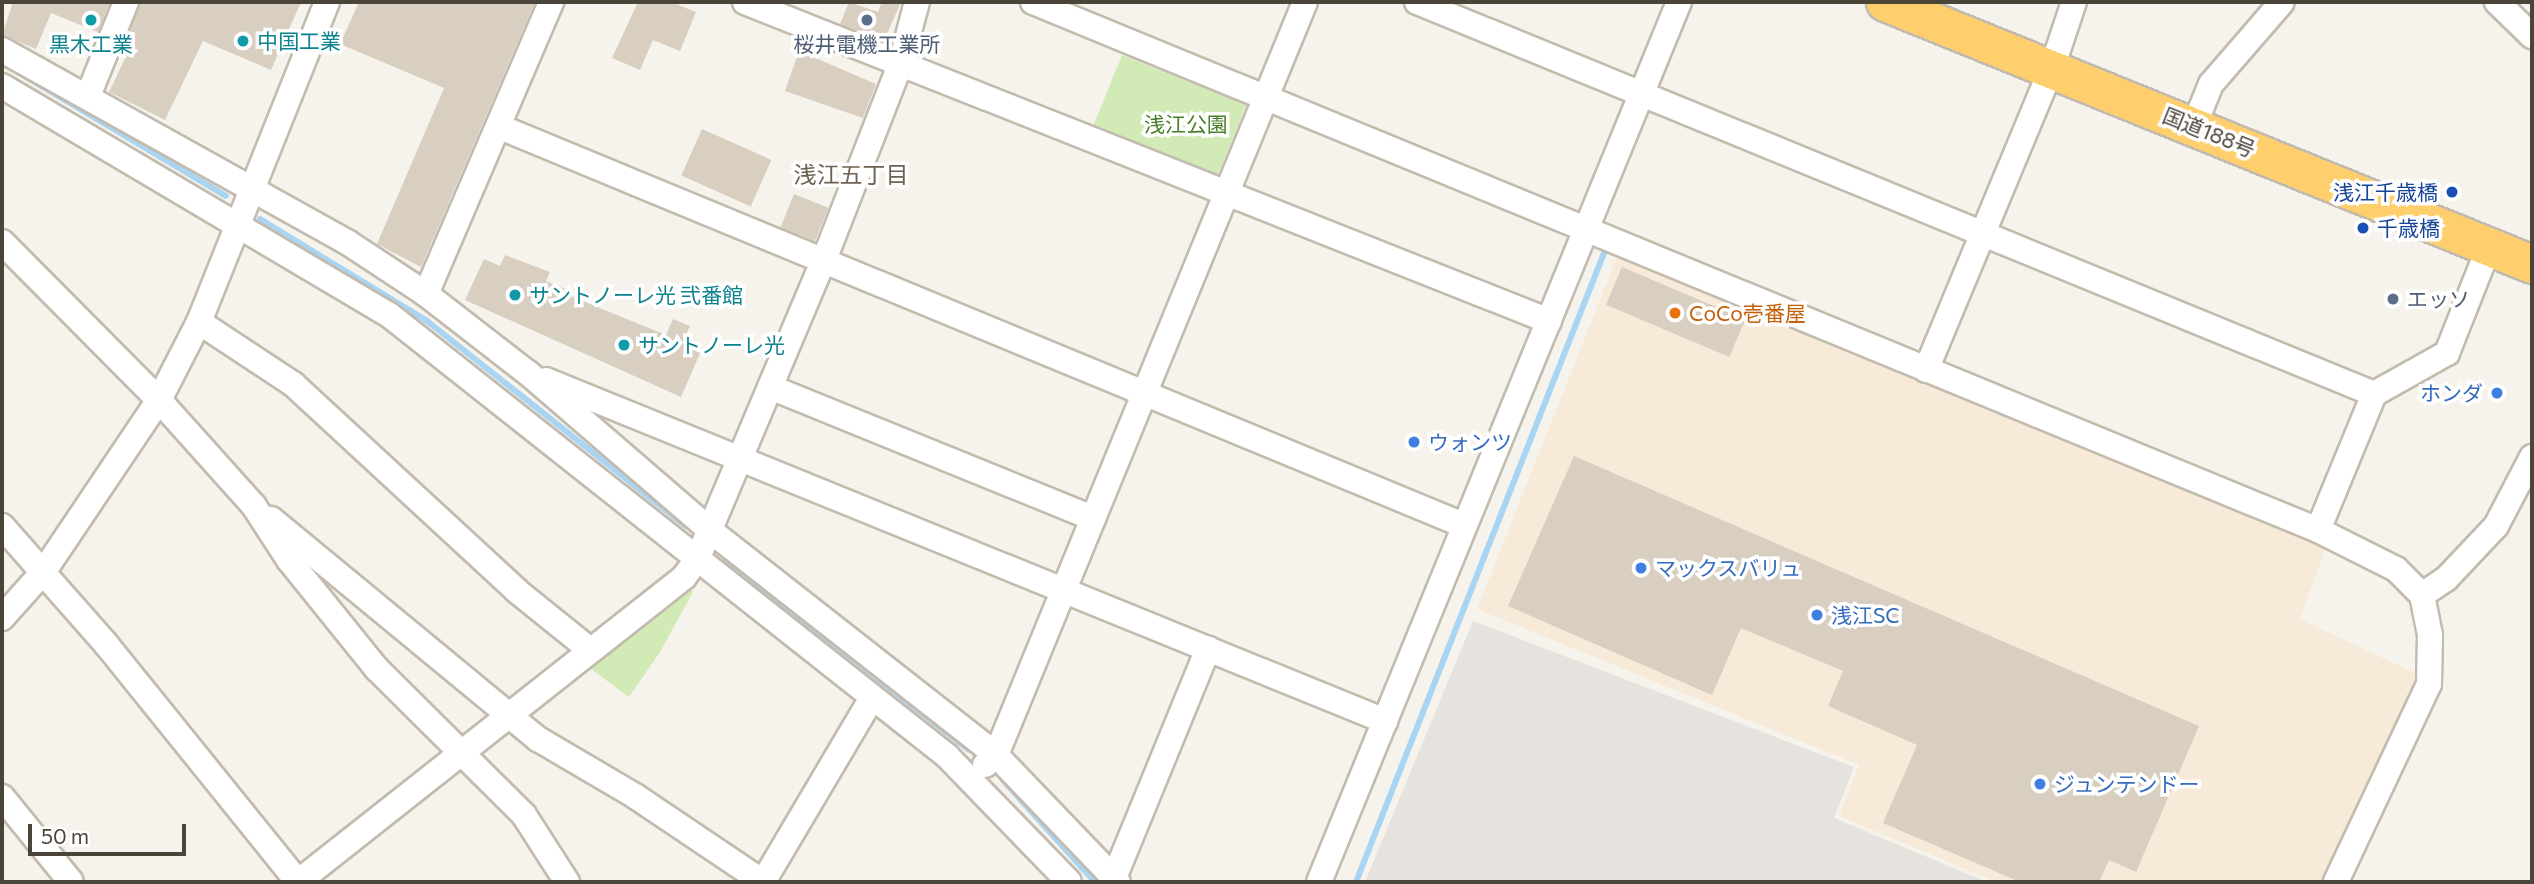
<!DOCTYPE html>
<meta charset="utf-8">
<style>
body{margin:0}
#map{position:relative;width:2534px;height:884px;overflow:hidden;background:#f6f3ec;font-family:Commissioner,"Noto Sans JP",sans-serif}
div>[style]{position:absolute}
[style*='--x']{left:calc(var(--x)*1px);top:calc(var(--y)*1px);width:calc(var(--w)*1px);rotate:calc(var(--a)*1deg)}
.commercial>*{inset:0;background:#f7ead8}
.industrial>*{inset:0;background:#e6e2dd}
.green>*{inset:0;background:#d2eab5;transform-origin:0 0}
.stream>*{height:6px;margin:-3px;padding:0 3px;transform-origin:3px;border-radius:3px;background:#a9d4f2}
.building>*{inset:0;background:#d8cfc1;transform-origin:0 0}
.roads{filter:drop-shadow(2px 0 #c2bbae) drop-shadow(-2px 0 #c2bbae) drop-shadow(0 2px #c2bbae) drop-shadow(0 -2px #c2bbae)}
.minor>*{height:24px;margin:-12px;padding:0 12px;transform-origin:12px;border-radius:12px;background:#fff}
.highway>*{height:37px;margin:-18.5px;padding:0 18.5px;transform-origin:18.5px;border-radius:18.5px;background:#ffcf6e}
.dots>*{width:19px;height:19px;translate:-50% -50%;box-sizing:border-box;border:4px solid #fff;border-radius:50%}
span{translate:-50% -50%;white-space:nowrap;text-align:center;line-height:1.15;-webkit-text-stroke:7px #fff;paint-order:stroke}
.culture-label{font-size:21px;color:#0d838f}
.left{translate:0 -50%;text-align:left}
.service-label{font-size:21px;color:#4e5e75}
.park-label{font-size:21px;color:#4a7f2a}
.street-label{font-size:21px;color:#4b4439}
.transit-label{font-size:21px;color:#164399}
.right{translate:-100% -50%;text-align:right}
.food-label{font-size:21px;color:#c56008}
.shop-label{font-size:21px;color:#366cbe}
.neighbourhood-label{font-size:23px;color:#6e6250}
.frame{position:absolute;inset:0;border:4px solid #4b4439;pointer-events:none}
.scale{position:absolute;left:28px;top:824px;width:158px;height:32px;box-sizing:border-box;border:4px solid #4b4439;border-top:0;padding-left:9px;font-size:21px;line-height:24px;white-space:nowrap;color:#4b4439;-webkit-text-stroke:5px #fff;paint-order:stroke}
</style>
<div id="map">
<div class="commercial">
<i style="clip-path:polygon(1617px 257px,2327px 544px,2300px 619px,2417px 674px,2370px 788px,2320px 882px,1997px 882px,1839px 816px,1859px 765px,1477px 609px)"></i>
</div>
<div class="industrial">
<i style="clip-path:polygon(1473px 621px,1854px 767px,1834px 818px,1987px 882px,1365px 882px)"></i>
</div>
<div class="green">
<i style="left:1122px;top:55px;width:134px;height:77px;rotate:22deg"></i>
<i style="clip-path:polygon(689px 588px,693px 592px,660px 652px,629px 697px,591px 669px)"></i>
</div>
<div class="stream">
<i style="--x:23;--y:75;--w:236;--a:30.8"></i>
<i style="--x:260;--y:219;--w:196;--a:31.4"></i>
<i style="--x:427;--y:321;--w:330;--a:38.4"></i>
<i style="--x:727;--y:561;--w:307;--a:38"></i>
<i style="--x:1003;--y:780;--w:137;--a:48"></i>
<i style="--x:1356;--y:882;--w:682;--a:-68.48"></i>
</div>
<div class="building">
<i style="clip-path:polygon(13px 2px,110px 2px,98px 32px,51px 13px,36px 49px,2px 35px)"></i>
<i style="clip-path:polygon(141px 2px,301px 2px,271px 70px,203px 41px,165px 120px,109px 92px,131px 46px,125px 44px)"></i>
<i style="clip-path:polygon(359px 2px,535px 2px,421px 267px,377px 244px,444px 88px,340px 44px)"></i>
<i style="clip-path:polygon(638px 2px,671px 2px,696px 12px,680px 51px,653px 40px,640px 70px,612px 58px)"></i>
<i style="clip-path:polygon(849px 2px,878px 12px,882px 2px,901px 2px,884px 41px,840px 24px)"></i>
<i style="clip-path:polygon(799px 51px,876px 84px,863px 118px,785px 91px)"></i>
<i style="left:702px;top:129px;width:76px;height:51px;rotate:24deg"></i>
<i style="left:794px;top:194px;width:37px;height:36px;rotate:22deg"></i>
<i style="clip-path:polygon(505px 255px,550px 272px,546px 281px,565px 289px,563px 293px,666px 335px,673px 319px,690px 326px,682px 343px,701px 351px,681px 397px,465px 300px,484px 259px,500px 266px)"></i>
<i style="left:1622px;top:267px;width:134px;height:41px;rotate:23deg"></i>
<i style="clip-path:polygon(1574px 456px,2199px 726px,2136px 872px,2109px 860px,2099px 882px,2020px 882px,1883px 823px,1917px 745px,1828px 706px,1843px 671px,1741px 628px,1712px 695px,1508px 606px)"></i>
</div>
<div class="roads">
<div class="minor">
<i style="--x:745;--y:2;--w:865;--a:21.64"></i>
<i style="--x:1033;--y:2;--w:1389;--a:22.34"></i>
<i style="--x:2318;--y:530;--w:87;--a:26.6"></i>
<i style="--x:2396;--y:569;--w:37;--a:45"></i>
<i style="--x:2422;--y:595;--w:41;--a:78.7"></i>
<i style="--x:2430;--y:635;--w:49;--a:91.2"></i>
<i style="--x:2429;--y:684;--w:219;--a:115.2"></i>
<i style="--x:1417;--y:2;--w:1034;--a:22.27"></i>
<i style="--x:2497;--y:2;--w:49;--a:44.2"></i>
<i style="--x:2;--y:50;--w:395;--a:29.1"></i>
<i style="--x:347;--y:242;--w:95;--a:33.4"></i>
<i style="--x:426;--y:294;--w:129;--a:37.8"></i>
<i style="--x:528;--y:373;--w:243;--a:40.8"></i>
<i style="--x:712;--y:532;--w:361;--a:38.1"></i>
<i style="--x:996;--y:755;--w:176;--a:46.2"></i>
<i style="--x:2;--y:86;--w:448;--a:30.6"></i>
<i style="--x:388;--y:314;--w:713;--a:38.33"></i>
<i style="--x:947;--y:756;--w:175;--a:45.9"></i>
<i style="--x:88;--y:96;--w:101;--a:-68"></i>
<i style="--x:2194;--y:126;--w:45;--a:-68"></i>
<i style="--x:2211;--y:84;--w:108;--a:-49.1"></i>
<i style="--x:500;--y:127;--w:1042;--a:22.45"></i>
<i style="--x:2;--y:242;--w:223;--a:45.2"></i>
<i style="--x:159;--y:400;--w:142;--a:48.1"></i>
<i style="--x:254;--y:506;--w:64;--a:57.1"></i>
<i style="--x:289;--y:560;--w:140;--a:51.1"></i>
<i style="--x:377;--y:669;--w:207;--a:44.8"></i>
<i style="--x:524;--y:815;--w:80;--a:57.3"></i>
<i style="--x:426;--y:294;--w:318;--a:-66.8"></i>
<i style="--x:199;--y:322;--w:113;--a:33.4"></i>
<i style="--x:293;--y:384;--w:305;--a:42.7"></i>
<i style="--x:517;--y:591;--w:94;--a:38.9"></i>
<i style="--x:1926;--y:370;--w:327;--a:-67.4"></i>
<i style="--x:2052;--y:68;--w:70;--a:-71.6"></i>
<i style="--x:546;--y:380;--w:906;--a:22.12"></i>
<i style="--x:770;--y:387;--w:349;--a:22.1"></i>
<i style="--x:271;--y:519;--w:346;--a:39.5"></i>
<i style="--x:538;--y:739;--w:113;--a:30.4"></i>
<i style="--x:635;--y:796;--w:154;--a:33.9"></i>
<i style="--x:2;--y:526;--w:157;--a:48.6"></i>
<i style="--x:106;--y:644;--w:306;--a:51.1"></i>
<i style="--x:2318;--y:530;--w:147;--a:-67.6"></i>
<i style="--x:2374;--y:394;--w:84;--a:-29.3"></i>
<i style="--x:2447;--y:353;--w:114;--a:-68.4"></i>
<i style="--x:2422;--y:595;--w:29;--a:-34"></i>
<i style="--x:2446;--y:579;--w:73;--a:-46.7"></i>
<i style="--x:2496;--y:526;--w:78;--a:-62.4"></i>
<i style="--x:2;--y:618;--w:63;--a:-48.2"></i>
<i style="--x:44;--y:571;--w:206;--a:-56.1"></i>
<i style="--x:159;--y:400;--w:88;--a:-62.9"></i>
<i style="--x:199;--y:322;--w:345;--a:-68.2"></i>
<i style="--x:985;--y:765;--w:15;--a:-42"></i>
<i style="--x:996;--y:755;--w:814;--a:-67.69"></i>
<i style="--x:2;--y:797;--w:109;--a:50.9"></i>
<i style="--x:1114;--y:878;--w:248;--a:-67.7"></i>
<i style="--x:298;--y:882;--w:492;--a:-38.3"></i>
<i style="--x:684;--y:577;--w:21;--a:-53"></i>
<i style="--x:697;--y:560;--w:326;--a:-67.1"></i>
<i style="--x:824;--y:260;--w:212;--a:-68.7"></i>
<i style="--x:901;--y:62;--w:62;--a:-75.1"></i>
<i style="--x:763;--y:882;--w:214;--a:-59.4"></i>
<i style="--x:1319;--y:882;--w:951;--a:-67.75"></i>
</div>
<div class="highway">
<i style="--x:1885;--y:2;--w:698;--a:22.05"></i>
</div>
</div>
<div class="dots">
<i style="left:91px;top:20px;background:#0f9aa8"></i>
<i style="left:867px;top:20px;background:#5c6f8a"></i>
<i style="left:243px;top:41px;background:#0f9aa8"></i>
<i style="left:2452px;top:192px;background:#1a4fb4"></i>
<i style="left:2363px;top:228px;background:#1a4fb4"></i>
<i style="left:515px;top:295px;background:#0f9aa8"></i>
<i style="left:2393px;top:299px;background:#5c6f8a"></i>
<i style="left:1675px;top:313px;background:#e8710a"></i>
<i style="left:624px;top:345px;background:#0f9aa8"></i>
<i style="left:2497px;top:393px;background:#3f7fe0"></i>
<i style="left:1414px;top:442px;background:#3f7fe0"></i>
<i style="left:1641px;top:568px;background:#3f7fe0"></i>
<i style="left:1817px;top:615px;background:#3f7fe0"></i>
<i style="left:2040px;top:784px;background:#3f7fe0"></i>
</div>
<div class="culture-label">
<span class="left" style="left:257px;top:41px">中国工業</span>
<span style="left:91px;top:44px">黒木工業</span>
<span class="left" style="left:529px;top:295px">サントノーレ光 弐番館</span>
<span class="left" style="left:638px;top:345px">サントノーレ光</span>
</div>
<div class="service-label">
<span style="left:867px;top:44px">桜井電機工業所</span>
<span class="left" style="left:2407px;top:299px">エッソ</span>
</div>
<div class="park-label">
<span style="left:1186px;top:124px">浅江公園</span>
</div>
<div class="street-label">
<span style="left:2209px;top:132px;rotate:22deg">国道188号</span>
</div>
<div class="transit-label">
<span class="right" style="left:2438px;top:192px">浅江千歳橋</span>
<span class="left" style="left:2377px;top:228px">千歳橋</span>
</div>
<div class="food-label">
<span class="left" style="left:1689px;top:313px">CoCo壱番屋</span>
</div>
<div class="shop-label">
<span class="right" style="left:2483px;top:393px">ホンダ</span>
<span class="left" style="left:1428px;top:442px">ウォンツ</span>
<span class="left" style="left:1655px;top:568px">マックスバリュ</span>
<span class="left" style="left:1831px;top:615px">浅江SC</span>
<span class="left" style="left:2054px;top:784px">ジュンテンドー</span>
</div>
<div class="neighbourhood-label">
<span style="left:851px;top:174px">浅江五丁目</span>
</div>
<div class="frame"></div>
<div class="scale">50 m</div>
</div>
